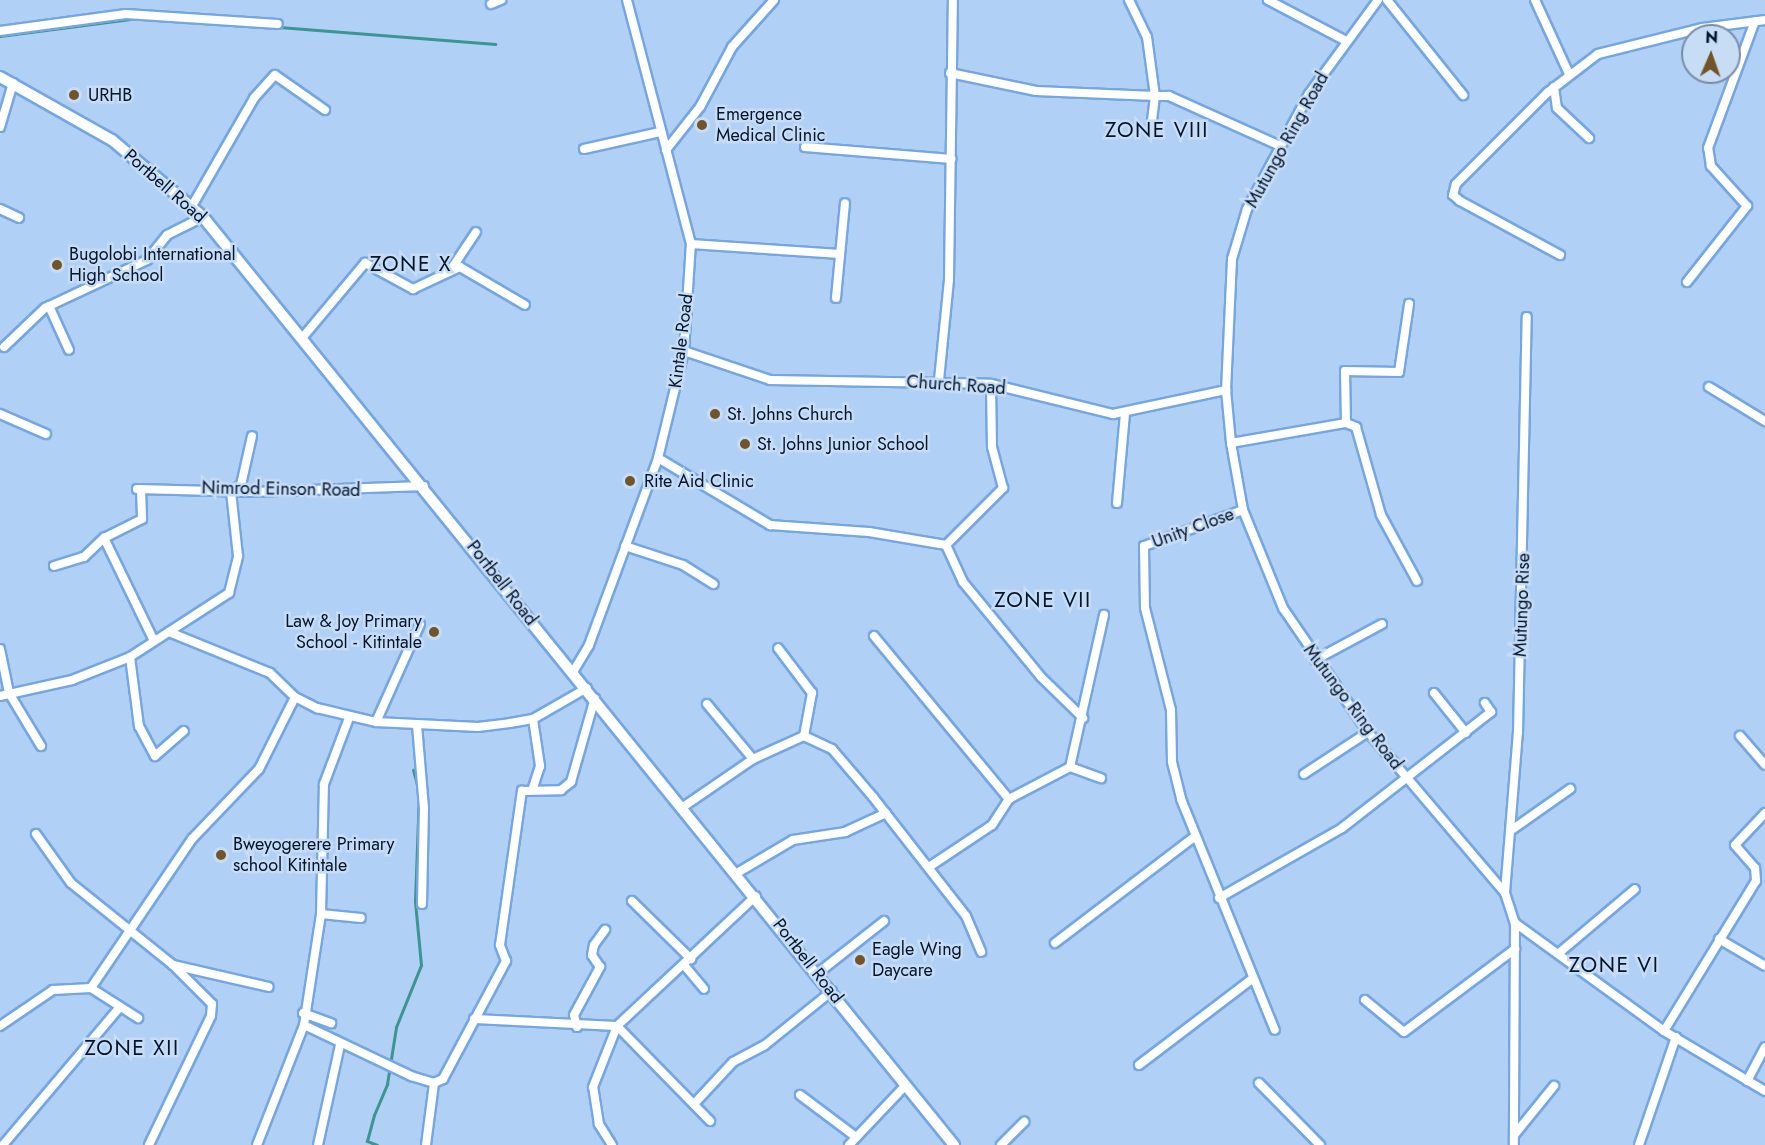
<!DOCTYPE html>
<style>
body{margin:0}
#map{position:relative;width:1765px;height:1145px;overflow:hidden;background:#b1d0f5;font-family:Jost,sans-serif}
div>[style]{position:absolute}
[style*='--x']{left:calc(var(--x)*1px);top:calc(var(--y)*1px);width:calc(var(--w)*1px);rotate:calc(var(--a)*1deg)}
.stream>*{height:3px;margin:-1.5px;padding:0 1.5px;transform-origin:1.5px;border-radius:1.5px;background:#3b9592}
.roads{filter:drop-shadow(2px 0 #74a7e2) drop-shadow(-2px 0 #74a7e2) drop-shadow(0 2px #74a7e2) drop-shadow(0 -2px #74a7e2)}
.street>*{height:8px;margin:-4px;padding:0 4px;transform-origin:4px;border-radius:4px;background:#fff}
.secondary>*{height:10px;margin:-5px;padding:0 5px;transform-origin:5px;border-radius:5px;background:#fff}
.dots>*{width:16px;height:16px;translate:-50% -50%;box-sizing:border-box;border:3px solid #c7dcf5;border-radius:50%}
span{translate:-50% -50%;white-space:nowrap;text-align:center;line-height:1.15;-webkit-text-stroke:5px #c7dcf5;paint-order:stroke}
.poi-label{font-size:18px;color:#03152b}
.left{translate:0 -50%;text-align:left}
.right{translate:-100% -50%;text-align:right}
.street-label{font-size:18px;color:#03152b}
.quarter-label{font-size:21px;color:#03152b;letter-spacing:1.5px}
.north{position:absolute;left:1681px;top:24px;width:60px;height:60px;box-sizing:border-box;background:#c7dcf5;border:2px solid #798ca4;border-radius:50%;rotate:2deg;font-size:16px;font-weight:700;line-height:24px;text-align:center;color:#03152b}
.north::after{content:'';display:block;margin:auto;width:21px;height:27px;background:#735429;clip-path:polygon(50% 0,100% 100%,50% 72%,0 100%)}
</style>
<div id="map">
<div class="stream">
<i style="--x:279;--y:27;--w:217;--a:4.5"></i>
<i style="--x:0;--y:36;--w:139;--a:-7.4"></i>
<i style="--x:377;--y:1145;--w:11;--a:-158"></i>
<i style="--x:367;--y:1141;--w:27;--a:-75"></i>
<i style="--x:374;--y:1115;--w:34;--a:-67"></i>
<i style="--x:387;--y:1084;--w:58;--a:-81"></i>
<i style="--x:396;--y:1027;--w:67;--a:-68"></i>
<i style="--x:421;--y:965;--w:64;--a:-95.4"></i>
<i style="--x:415;--y:901;--w:109;--a:-87.9"></i>
<i style="--x:419;--y:792;--w:23;--a:-105"></i>
</div>
<div class="roads">
<div class="street">
<i style="--x:1129;--y:0;--w:41;--a:64.1"></i>
<i style="--x:1147;--y:37;--w:60;--a:82.3"></i>
<i style="--x:1155;--y:96;--w:14;--a:0"></i>
<i style="--x:1169;--y:96;--w:122;--a:24.2"></i>
<i style="--x:1268;--y:0;--w:88;--a:27.7"></i>
<i style="--x:1378;--y:0;--w:117;--a:126.3"></i>
<i style="--x:1309;--y:94;--w:131;--a:118.3"></i>
<i style="--x:1247;--y:209;--w:52;--a:106.7"></i>
<i style="--x:1232;--y:259;--w:131;--a:92.6"></i>
<i style="--x:1226;--y:390;--w:53;--a:84.6"></i>
<i style="--x:1231;--y:443;--w:68;--a:79.8"></i>
<i style="--x:1243;--y:510;--w:106;--a:67.8"></i>
<i style="--x:1283;--y:608;--w:150;--a:55.6"></i>
<i style="--x:1368;--y:732;--w:211;--a:49.6"></i>
<i style="--x:1505;--y:893;--w:32;--a:72"></i>
<i style="--x:1515;--y:923;--w:222;--a:90.3"></i>
<i style="--x:1387;--y:0;--w:122;--a:51.3"></i>
<i style="--x:1535;--y:0;--w:81;--a:65.3"></i>
<i style="--x:491;--y:4;--w:11;--a:-22"></i>
<i style="--x:0;--y:31;--w:127;--a:-7.7"></i>
<i style="--x:126;--y:14;--w:152;--a:3.8"></i>
<i style="--x:950;--y:73;--w:88;--a:11.8"></i>
<i style="--x:1036;--y:91;--w:119;--a:2.4"></i>
<i style="--x:1155;--y:96;--w:34;--a:97"></i>
<i style="--x:1554;--y:87;--w:21;--a:82"></i>
<i style="--x:1557;--y:108;--w:44;--a:43.2"></i>
<i style="--x:0;--y:127;--w:46;--a:-73.5"></i>
<i style="--x:805;--y:147;--w:147;--a:4.7"></i>
<i style="--x:584;--y:149;--w:78;--a:-12.6"></i>
<i style="--x:666;--y:150;--w:55;--a:-51.7"></i>
<i style="--x:700;--y:107;--w:68;--a:-61.9"></i>
<i style="--x:732;--y:47;--w:63;--a:-48.2"></i>
<i style="--x:192;--y:206;--w:125;--a:-60.1"></i>
<i style="--x:254;--y:98;--w:31;--a:-48"></i>
<i style="--x:275;--y:75;--w:61;--a:35"></i>
<i style="--x:0;--y:209;--w:21;--a:25"></i>
<i style="--x:691;--y:244;--w:149;--a:3.8"></i>
<i style="--x:1560;--y:255;--w:114;--a:-151.6"></i>
<i style="--x:1460;--y:201;--w:9;--a:-139"></i>
<i style="--x:1453;--y:195;--w:11;--a:-75"></i>
<i style="--x:1456;--y:184;--w:129;--a:-45"></i>
<i style="--x:1547;--y:93;--w:64;--a:-37.4"></i>
<i style="--x:1598;--y:54;--w:107;--a:-14"></i>
<i style="--x:1702;--y:28;--w:64;--a:-7.2"></i>
<i style="--x:452;--y:268;--w:43;--a:-56.3"></i>
<i style="--x:1687;--y:282;--w:97;--a:-51.7"></i>
<i style="--x:1747;--y:206;--w:54;--a:-132"></i>
<i style="--x:1711;--y:166;--w:18;--a:-99"></i>
<i style="--x:1708;--y:148;--w:135;--a:-69.7"></i>
<i style="--x:836;--y:298;--w:95;--a:-84.6"></i>
<i style="--x:49;--y:306;--w:48;--a:65.6"></i>
<i style="--x:303;--y:337;--w:97;--a:-50"></i>
<i style="--x:365;--y:263;--w:55;--a:28.4"></i>
<i style="--x:413;--y:289;--w:52;--a:-25.1"></i>
<i style="--x:460;--y:267;--w:75;--a:30.3"></i>
<i style="--x:4;--y:347;--w:57;--a:-43.6"></i>
<i style="--x:45;--y:308;--w:113;--a:-25.2"></i>
<i style="--x:147;--y:260;--w:32;--a:-51"></i>
<i style="--x:167;--y:235;--w:40;--a:-26.6"></i>
<i style="--x:684;--y:351;--w:91;--a:18.6"></i>
<i style="--x:770;--y:380;--w:221;--a:1"></i>
<i style="--x:991;--y:384;--w:126;--a:13.8"></i>
<i style="--x:1113;--y:414;--w:116;--a:-12"></i>
<i style="--x:939;--y:380;--w:101;--a:-84.3"></i>
<i style="--x:949;--y:279;--w:279;--a:-89.2"></i>
<i style="--x:1709;--y:387;--w:66;--a:31.3"></i>
<i style="--x:0;--y:414;--w:50;--a:23.5"></i>
<i style="--x:1346;--y:423;--w:52;--a:-91.1"></i>
<i style="--x:1345;--y:371;--w:54;--a:1.1"></i>
<i style="--x:1399;--y:372;--w:69;--a:-81.6"></i>
<i style="--x:1231;--y:443;--w:117;--a:-9.9"></i>
<i style="--x:1346;--y:423;--w:11;--a:22"></i>
<i style="--x:1356;--y:427;--w:91;--a:74.1"></i>
<i style="--x:1381;--y:515;--w:75;--a:61.4"></i>
<i style="--x:658;--y:458;--w:131;--a:30.9"></i>
<i style="--x:770;--y:525;--w:99;--a:4"></i>
<i style="--x:869;--y:532;--w:78;--a:9.6"></i>
<i style="--x:946;--y:545;--w:41;--a:65.3"></i>
<i style="--x:963;--y:582;--w:123;--a:50.6"></i>
<i style="--x:1041;--y:677;--w:59;--a:44.3"></i>
<i style="--x:137;--y:489;--w:116;--a:1.5"></i>
<i style="--x:253;--y:492;--w:171;--a:-2"></i>
<i style="--x:141;--y:489;--w:30;--a:88"></i>
<i style="--x:142;--y:519;--w:42;--a:153.4"></i>
<i style="--x:104;--y:538;--w:114;--a:64.1"></i>
<i style="--x:1117;--y:503;--w:89;--a:-84.9"></i>
<i style="--x:1243;--y:510;--w:105;--a:160"></i>
<i style="--x:1144;--y:546;--w:62;--a:89.1"></i>
<i style="--x:1145;--y:608;--w:105;--a:75.7"></i>
<i style="--x:1171;--y:710;--w:52;--a:88.9"></i>
<i style="--x:1172;--y:762;--w:38;--a:76"></i>
<i style="--x:1181;--y:799;--w:249;--a:67.9"></i>
<i style="--x:946;--y:545;--w:81;--a:-45"></i>
<i style="--x:1003;--y:488;--w:42;--a:-105"></i>
<i style="--x:992;--y:447;--w:63;--a:-90.9"></i>
<i style="--x:625;--y:546;--w:61;--a:18.1"></i>
<i style="--x:683;--y:565;--w:36;--a:32"></i>
<i style="--x:54;--y:566;--w:31;--a:-17"></i>
<i style="--x:84;--y:557;--w:28;--a:-44"></i>
<i style="--x:169;--y:632;--w:109;--a:22.1"></i>
<i style="--x:270;--y:673;--w:35;--a:44"></i>
<i style="--x:295;--y:697;--w:25;--a:27"></i>
<i style="--x:317;--y:708;--w:61;--a:13.3"></i>
<i style="--x:376;--y:722;--w:102;--a:2.8"></i>
<i style="--x:478;--y:727;--w:32;--a:-7"></i>
<i style="--x:510;--y:723;--w:23;--a:-10"></i>
<i style="--x:533;--y:719;--w:62;--a:-29.9"></i>
<i style="--x:874;--y:636;--w:212;--a:50.4"></i>
<i style="--x:1009;--y:799;--w:31;--a:123"></i>
<i style="--x:992;--y:825;--w:76;--a:146.3"></i>
<i style="--x:0;--y:649;--w:45;--a:78.4"></i>
<i style="--x:9;--y:693;--w:62;--a:58.9"></i>
<i style="--x:130;--y:657;--w:70;--a:82.6"></i>
<i style="--x:139;--y:726;--w:34;--a:62"></i>
<i style="--x:155;--y:756;--w:38;--a:-41"></i>
<i style="--x:1315;--y:660;--w:76;--a:-28.2"></i>
<i style="--x:573;--y:672;--w:31;--a:-59"></i>
<i style="--x:589;--y:645;--w:199;--a:-69.7"></i>
<i style="--x:658;--y:458;--w:110;--a:-76.3"></i>
<i style="--x:684;--y:351;--w:107;--a:-86.3"></i>
<i style="--x:691;--y:244;--w:252;--a:-104.7"></i>
<i style="--x:1434;--y:693;--w:51;--a:51.3"></i>
<i style="--x:0;--y:696;--w:74;--a:-12.5"></i>
<i style="--x:72;--y:680;--w:62;--a:-21.6"></i>
<i style="--x:130;--y:657;--w:118;--a:-32.9"></i>
<i style="--x:229;--y:593;--w:38;--a:-76"></i>
<i style="--x:238;--y:556;--w:64;--a:-96.2"></i>
<i style="--x:231;--y:492;--w:12;--a:-35"></i>
<i style="--x:241;--y:485;--w:50;--a:-77.3"></i>
<i style="--x:707;--y:704;--w:72;--a:50.1"></i>
<i style="--x:533;--y:719;--w:48;--a:81.5"></i>
<i style="--x:540;--y:766;--w:22;--a:108"></i>
<i style="--x:376;--y:722;--w:107;--a:-65.8"></i>
<i style="--x:417;--y:725;--w:83;--a:85.2"></i>
<i style="--x:424;--y:808;--w:96;--a:91.2"></i>
<i style="--x:804;--y:736;--w:31;--a:25"></i>
<i style="--x:832;--y:749;--w:63;--a:49.5"></i>
<i style="--x:873;--y:797;--w:151;--a:52"></i>
<i style="--x:966;--y:916;--w:39;--a:67"></i>
<i style="--x:1740;--y:736;--w:38;--a:49"></i>
<i style="--x:1070;--y:767;--w:33;--a:20"></i>
<i style="--x:1304;--y:774;--w:77;--a:-33.3"></i>
<i style="--x:1009;--y:799;--w:69;--a:-27.7"></i>
<i style="--x:1070;--y:767;--w:156;--a:-77.4"></i>
<i style="--x:683;--y:807;--w:85;--a:-34.4"></i>
<i style="--x:753;--y:759;--w:56;--a:-24.3"></i>
<i style="--x:804;--y:736;--w:44;--a:-79.5"></i>
<i style="--x:812;--y:693;--w:56;--a:-127.1"></i>
<i style="--x:1513;--y:829;--w:70;--a:-35.1"></i>
<i style="--x:36;--y:834;--w:60;--a:54.5"></i>
<i style="--x:71;--y:883;--w:131;--a:38.8"></i>
<i style="--x:173;--y:965;--w:55;--a:45"></i>
<i style="--x:212;--y:1004;--w:12;--a:95"></i>
<i style="--x:211;--y:1016;--w:143;--a:115.7"></i>
<i style="--x:737;--y:873;--w:65;--a:-30.5"></i>
<i style="--x:793;--y:840;--w:53;--a:-8.7"></i>
<i style="--x:845;--y:832;--w:45;--a:-24.9"></i>
<i style="--x:1505;--y:893;--w:161;--a:-85.4"></i>
<i style="--x:1518;--y:733;--w:416;--a:-88.8"></i>
<i style="--x:1219;--y:898;--w:142;--a:-29.6"></i>
<i style="--x:1342;--y:828;--w:189;--a:-37.9"></i>
<i style="--x:1491;--y:712;--w:11;--a:-124"></i>
<i style="--x:632;--y:901;--w:83;--a:44.5"></i>
<i style="--x:321;--y:914;--w:40;--a:5.7"></i>
<i style="--x:1515;--y:923;--w:184;--a:35.9"></i>
<i style="--x:1664;--y:1031;--w:117;--a:30.7"></i>
<i style="--x:1719;--y:939;--w:53;--a:30.4"></i>
<i style="--x:1055;--y:943;--w:175;--a:-37.3"></i>
<i style="--x:1559;--y:953;--w:99;--a:-40.1"></i>
<i style="--x:173;--y:965;--w:98;--a:12.9"></i>
<i style="--x:684;--y:965;--w:31;--a:50"></i>
<i style="--x:818;--y:973;--w:84;--a:-38.2"></i>
<i style="--x:91;--y:988;--w:56;--a:32.6"></i>
<i style="--x:1365;--y:1000;--w:50;--a:39.4"></i>
<i style="--x:1404;--y:1032;--w:139;--a:-36.8"></i>
<i style="--x:303;--y:1013;--w:30;--a:20"></i>
<i style="--x:474;--y:1019;--w:143;--a:2.8"></i>
<i style="--x:617;--y:1026;--w:133;--a:45.6"></i>
<i style="--x:304;--y:1025;--w:119;--a:25.5"></i>
<i style="--x:411;--y:1076;--w:24;--a:17"></i>
<i style="--x:434;--y:1083;--w:10;--a:-24"></i>
<i style="--x:443;--y:1079;--w:134;--a:-61.9"></i>
<i style="--x:506;--y:961;--w:17;--a:-111"></i>
<i style="--x:500;--y:945;--w:156;--a:-81.9"></i>
<i style="--x:522;--y:791;--w:39;--a:-1"></i>
<i style="--x:561;--y:790;--w:13;--a:-39"></i>
<i style="--x:571;--y:782;--w:87;--a:-74.1"></i>
<i style="--x:0;--y:1026;--w:64;--a:-34.2"></i>
<i style="--x:53;--y:990;--w:38;--a:-3"></i>
<i style="--x:91;--y:988;--w:180;--a:-55.9"></i>
<i style="--x:192;--y:839;--w:97;--a:-46.3"></i>
<i style="--x:259;--y:769;--w:80;--a:-63.4"></i>
<i style="--x:577;--y:1027;--w:12;--a:-104"></i>
<i style="--x:574;--y:1015;--w:55;--a:-61.6"></i>
<i style="--x:600;--y:967;--w:14;--a:-124"></i>
<i style="--x:592;--y:955;--w:10;--a:-79"></i>
<i style="--x:594;--y:945;--w:19;--a:-54"></i>
<i style="--x:1664;--y:1031;--w:176;--a:-58.5"></i>
<i style="--x:1756;--y:881;--w:13;--a:-94"></i>
<i style="--x:1755;--y:868;--w:30;--a:-131"></i>
<i style="--x:1735;--y:845;--w:44;--a:-46.8"></i>
<i style="--x:1139;--y:1065;--w:142;--a:-37.3"></i>
<i style="--x:1747;--y:1081;--w:38;--a:-62"></i>
<i style="--x:1259;--y:1083;--w:87;--a:45.5"></i>
<i style="--x:800;--y:1095;--w:70;--a:36.9"></i>
<i style="--x:694;--y:1104;--w:57;--a:-47.1"></i>
<i style="--x:733;--y:1062;--w:36;--a:-28"></i>
<i style="--x:765;--y:1045;--w:86;--a:-38.9"></i>
<i style="--x:1515;--y:1134;--w:62;--a:-50.9"></i>
<i style="--x:3;--y:1145;--w:181;--a:-49.7"></i>
<i style="--x:257;--y:1145;--w:129;--a:-68.6"></i>
<i style="--x:304;--y:1025;--w:112;--a:-81.3"></i>
<i style="--x:321;--y:914;--w:130;--a:-88.7"></i>
<i style="--x:324;--y:784;--w:71;--a:-69.3"></i>
<i style="--x:318;--y:1145;--w:102;--a:-77.6"></i>
<i style="--x:426;--y:1145;--w:63;--a:-82.6"></i>
<i style="--x:612;--y:1145;--w:25;--a:-122"></i>
<i style="--x:599;--y:1124;--w:37;--a:-99"></i>
<i style="--x:593;--y:1087;--w:66;--a:-68.5"></i>
<i style="--x:617;--y:1026;--w:190;--a:-43.1"></i>
<i style="--x:849;--y:1145;--w:83;--a:-46.5"></i>
<i style="--x:1001;--y:1145;--w:33;--a:-45"></i>
<i style="--x:1639;--y:1145;--w:114;--a:-71.1"></i>
</div>
<div class="secondary">
<i style="--x:0;--y:77;--w:129;--a:29.4"></i>
<i style="--x:112;--y:140;--w:119;--a:40.2"></i>
<i style="--x:203;--y:217;--w:1194;--a:51.02"></i>
</div>
</div>
<div class="dots">
<i style="left:74px;top:95px;background:#735429"></i>
<i style="left:702px;top:125px;background:#735429"></i>
<i style="left:57px;top:265px;background:#735429"></i>
<i style="left:715px;top:414px;background:#735429"></i>
<i style="left:745px;top:444px;background:#735429"></i>
<i style="left:630px;top:481px;background:#735429"></i>
<i style="left:434px;top:632px;background:#735429"></i>
<i style="left:221px;top:855px;background:#735429"></i>
<i style="left:860px;top:960px;background:#735429"></i>
</div>
<div class="poi-label">
<span class="left" style="left:88px;top:95px">URHB</span>
<span class="left" style="left:716px;top:125px">Emergence<br>Medical Clinic</span>
<span class="left" style="left:69px;top:265px">Bugolobi International<br>High School</span>
<span class="left" style="left:727px;top:414px">St. Johns Church</span>
<span class="left" style="left:757px;top:444px">St. Johns Junior School</span>
<span class="left" style="left:644px;top:481px">Rite Aid Clinic</span>
<span class="right" style="left:422px;top:632px">Law &amp; Joy Primary<br>School - Kitintale</span>
<span class="left" style="left:233px;top:855px">Bweyogerere Primary<br>school Kitintale</span>
<span class="left" style="left:872px;top:960px">Eagle Wing<br>Daycare</span>
</div>
<div class="street-label">
<span style="left:1287px;top:140px;rotate:-61deg">Mutungo Ring Road</span>
<span style="left:165px;top:186px;rotate:41deg">Portbell Road</span>
<span style="left:681px;top:341px;rotate:-83deg">Kintale Road</span>
<span style="left:956px;top:385px;rotate:4deg">Church Road</span>
<span style="left:281px;top:489px;rotate:1deg">Nimrod Einson Road</span>
<span style="left:1193px;top:528px;rotate:-20deg">Unity Close</span>
<span style="left:502px;top:583px;rotate:52deg">Portbell Road</span>
<span style="left:1522px;top:605px;rotate:-88deg">Mutungo Rise</span>
<span style="left:1353px;top:707px;rotate:53deg">Mutungo Ring Road</span>
<span style="left:808px;top:961px;rotate:52deg">Portbell Road</span>
</div>
<div class="quarter-label">
<span style="left:1157px;top:130px">ZONE VIII</span>
<span style="left:411px;top:264px">ZONE X</span>
<span style="left:1043px;top:600px">ZONE VII</span>
<span style="left:1614px;top:965px">ZONE VI</span>
<span style="left:132px;top:1048px">ZONE XII</span>
</div>
<div class="north">N</div>
</div>
